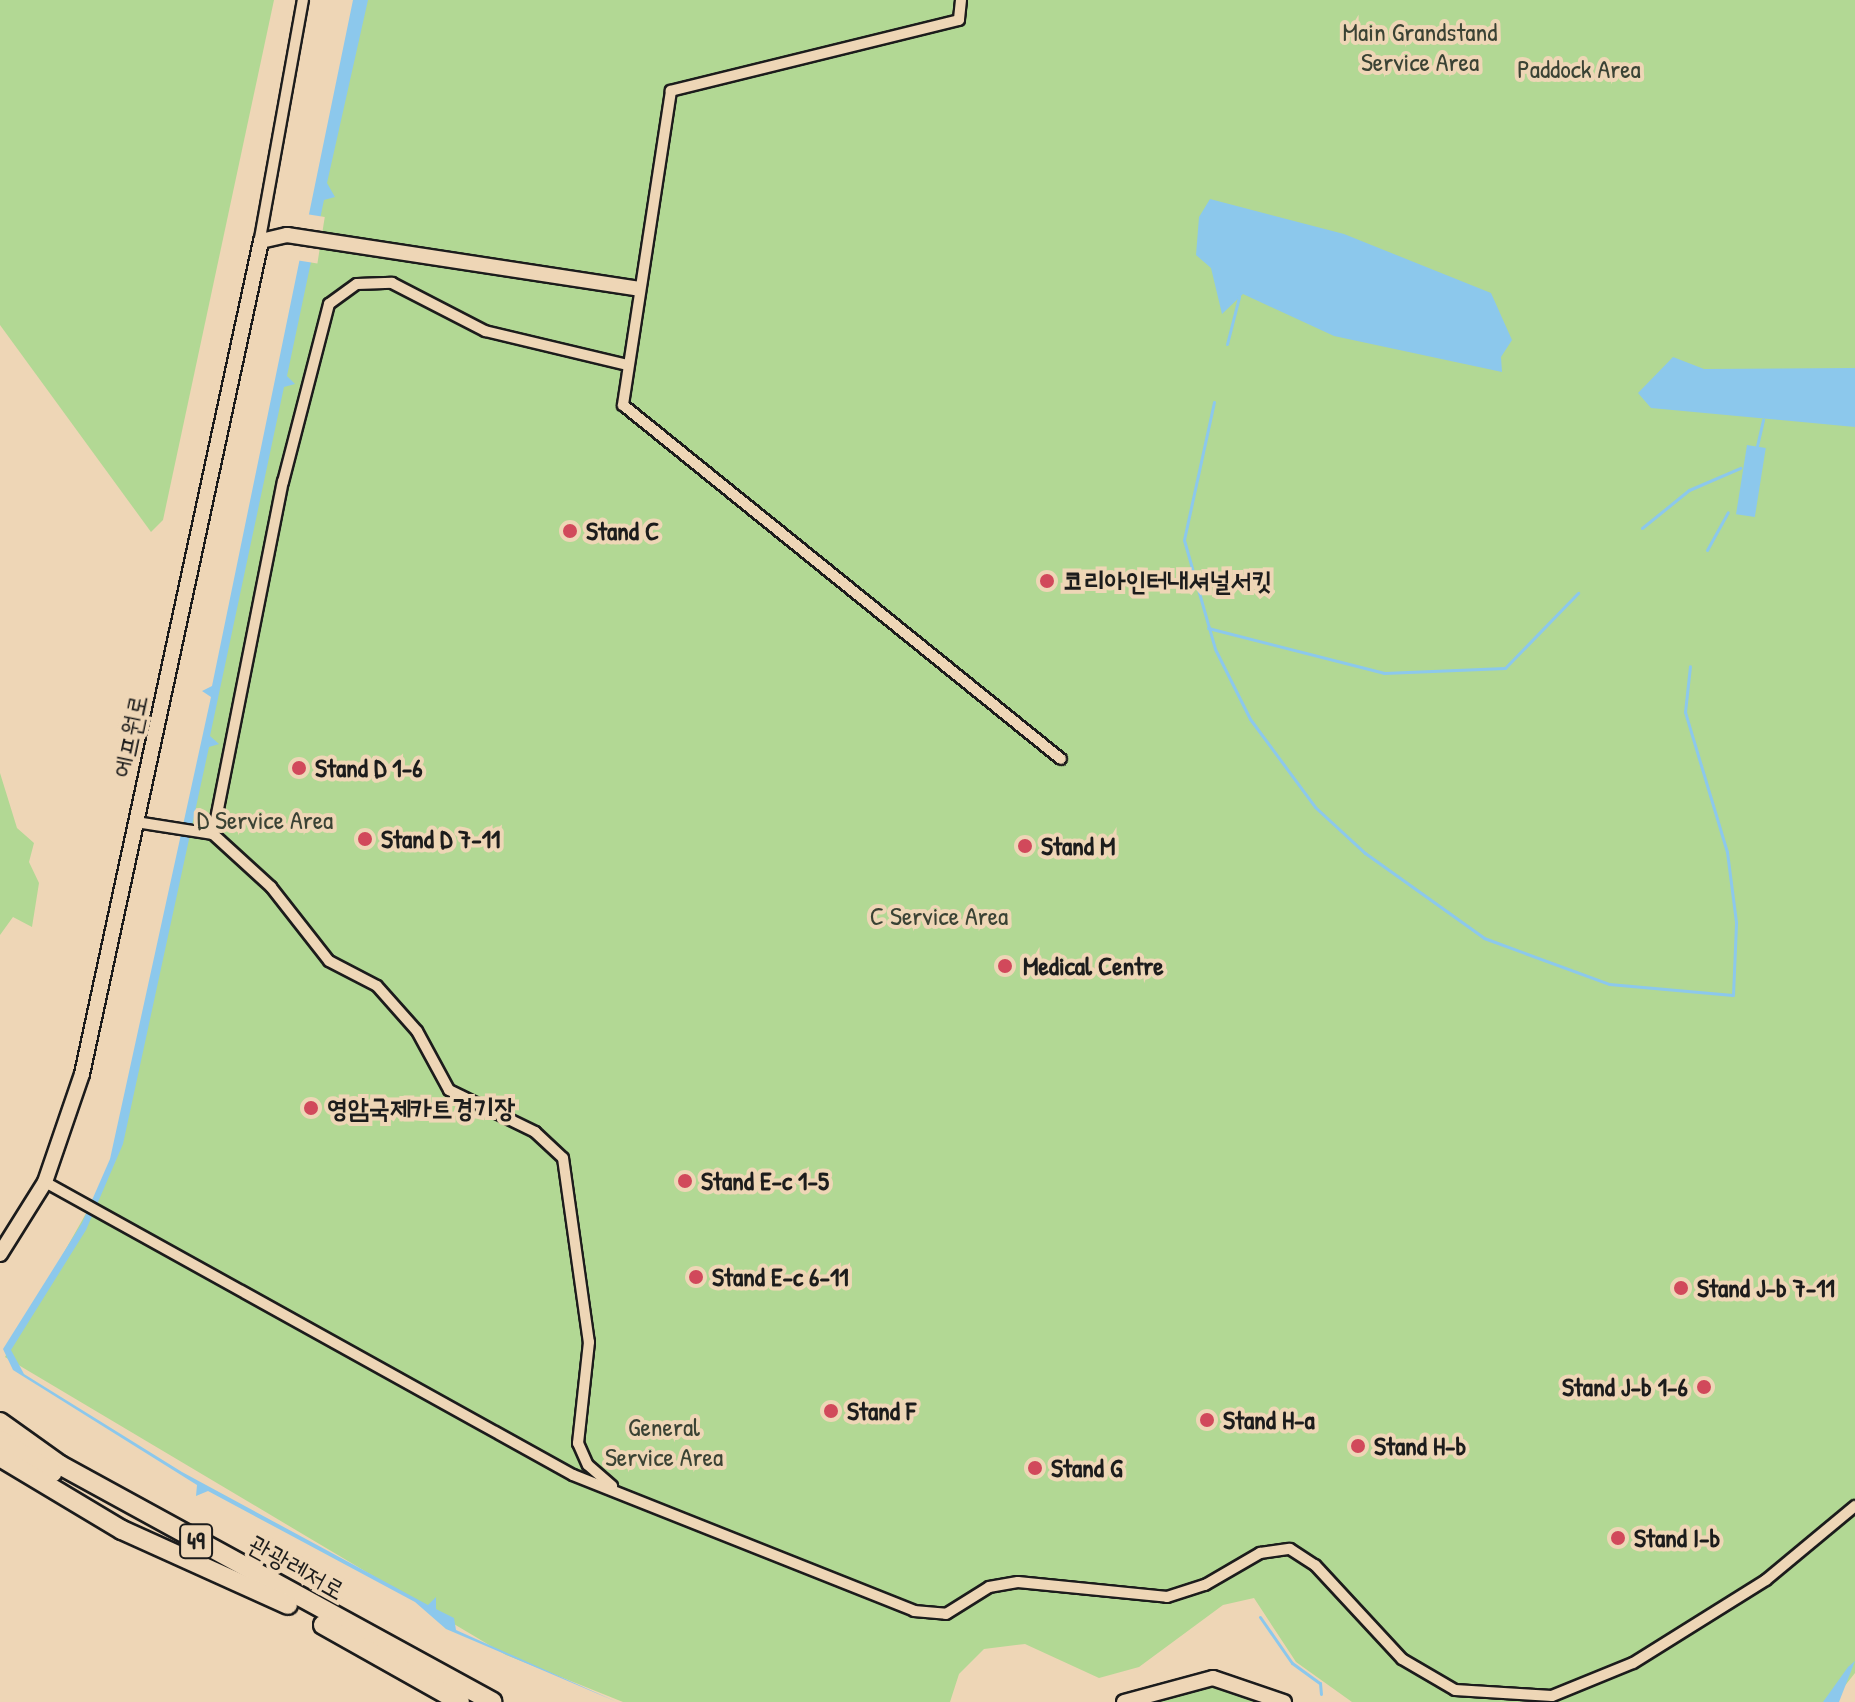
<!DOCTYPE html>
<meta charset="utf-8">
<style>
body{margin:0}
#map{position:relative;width:1855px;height:1702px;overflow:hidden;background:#eed6b6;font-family:"Patrick Hand","Poor Story",sans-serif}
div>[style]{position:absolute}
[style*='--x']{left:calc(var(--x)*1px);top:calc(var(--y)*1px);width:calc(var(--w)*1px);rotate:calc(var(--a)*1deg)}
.green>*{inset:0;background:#b2d894}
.water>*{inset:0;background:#8cc8ec;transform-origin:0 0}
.pier>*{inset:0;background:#eed6b6;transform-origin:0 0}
.stream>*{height:3px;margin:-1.5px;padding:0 1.5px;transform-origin:1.5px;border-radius:1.5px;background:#8cc8ec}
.roads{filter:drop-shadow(2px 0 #1c1c1c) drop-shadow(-2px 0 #1c1c1c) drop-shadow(0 2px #1c1c1c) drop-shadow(0 -2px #1c1c1c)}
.street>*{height:10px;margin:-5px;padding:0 5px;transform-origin:5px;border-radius:5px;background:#eed6b6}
.secondary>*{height:14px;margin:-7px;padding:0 7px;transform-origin:7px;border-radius:7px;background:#eed6b6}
.highway>*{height:18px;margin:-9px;padding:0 9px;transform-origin:9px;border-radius:9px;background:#eed6b6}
.dots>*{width:22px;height:22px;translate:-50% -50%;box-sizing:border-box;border:4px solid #eed6b6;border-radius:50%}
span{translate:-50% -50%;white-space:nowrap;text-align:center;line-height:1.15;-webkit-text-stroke:8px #eed6b6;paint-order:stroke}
.shield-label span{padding:2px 6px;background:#eed6b6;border:2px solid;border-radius:6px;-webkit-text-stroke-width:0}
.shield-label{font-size:24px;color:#1c1c1c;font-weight:700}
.park-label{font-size:26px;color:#3a4234}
.poi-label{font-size:26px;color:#1c1c1c;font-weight:700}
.left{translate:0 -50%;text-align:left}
.right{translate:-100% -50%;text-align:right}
.street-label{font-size:26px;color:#1c1c1c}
</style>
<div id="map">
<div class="green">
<i style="clip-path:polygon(0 0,274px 0,163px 520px,151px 532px,0 325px)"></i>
<i style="clip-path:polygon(362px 0,1855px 0,1855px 1673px,1832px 1702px,1352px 1702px,1296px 1662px,1254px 1598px,1223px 1605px,1139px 1667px,1099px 1678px,1025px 1644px,984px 1649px,959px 1674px,950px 1702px,623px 1702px,506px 1655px,5px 1357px,115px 1162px)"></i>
<i style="clip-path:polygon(0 773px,17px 828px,34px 843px,29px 862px,39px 883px,32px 927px,13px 917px,0 935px)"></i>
<i style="clip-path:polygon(1198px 1685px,1233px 1688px,1270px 1702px,1141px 1702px)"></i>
</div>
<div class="water">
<i style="clip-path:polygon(353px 0,368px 0,327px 183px,335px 197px,324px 200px,287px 376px,295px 384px,284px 387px,210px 736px,219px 744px,209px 747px,123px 1144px,86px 1230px,11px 1350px,24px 1374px,182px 1472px,428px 1605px,436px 1597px,436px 1609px,454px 1618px,456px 1630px,617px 1702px,446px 1629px,415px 1602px,208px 1491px,196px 1496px,197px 1485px,13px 1370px,3px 1349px,82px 1223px,110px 1159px,211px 697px,202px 691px,212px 686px)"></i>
<i style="clip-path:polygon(1210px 199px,1344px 234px,1491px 293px,1512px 340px,1501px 357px,1502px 372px,1334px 336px,1243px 294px,1222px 314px,1211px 268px,1196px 255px,1199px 217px)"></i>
<i style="clip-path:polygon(1673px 357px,1704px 369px,1855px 368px,1855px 427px,1651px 408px,1638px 393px)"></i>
<i style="left:1747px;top:445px;width:19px;height:70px;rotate:9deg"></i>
<i style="clip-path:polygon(1855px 1661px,1839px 1702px,1823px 1702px,1848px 1667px)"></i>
</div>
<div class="pier">
<i style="left:306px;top:214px;width:19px;height:47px;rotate:9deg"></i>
</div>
<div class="stream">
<i style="--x:1227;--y:344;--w:49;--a:-75.7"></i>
<i style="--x:1214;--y:402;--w:141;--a:102.3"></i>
<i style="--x:1184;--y:540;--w:113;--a:74.1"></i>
<i style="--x:1215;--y:649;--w:78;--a:63.4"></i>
<i style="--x:1250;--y:719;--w:109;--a:53.5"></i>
<i style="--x:1315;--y:807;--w:68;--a:42.6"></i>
<i style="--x:1365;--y:853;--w:146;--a:35.5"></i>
<i style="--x:1484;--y:938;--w:133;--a:20.2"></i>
<i style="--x:1609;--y:984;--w:124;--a:5.1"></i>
<i style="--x:1733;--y:995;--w:73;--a:-87.6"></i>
<i style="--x:1736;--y:922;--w:71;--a:-97.3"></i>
<i style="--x:1727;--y:852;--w:146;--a:-106.7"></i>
<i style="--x:1685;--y:712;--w:46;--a:-83.8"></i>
<i style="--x:1757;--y:446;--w:27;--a:-77"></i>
<i style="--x:1642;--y:528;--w:60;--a:-39"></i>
<i style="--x:1689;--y:490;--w:56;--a:-23.3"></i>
<i style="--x:1707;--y:550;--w:43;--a:-61.1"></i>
<i style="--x:1208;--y:628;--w:182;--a:14.3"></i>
<i style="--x:1384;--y:673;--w:121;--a:-2.4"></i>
<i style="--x:1505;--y:668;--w:105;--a:-45.8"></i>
<i style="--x:1260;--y:1617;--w:56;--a:55.2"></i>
<i style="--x:1292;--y:1663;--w:34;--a:36"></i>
<i style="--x:1320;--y:1683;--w:11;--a:85"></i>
</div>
<div class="roads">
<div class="street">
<i style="--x:961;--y:0;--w:20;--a:96"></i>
<i style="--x:959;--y:20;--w:297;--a:166.2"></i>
<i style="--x:671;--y:91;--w:318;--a:98.7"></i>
<i style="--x:623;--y:405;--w:563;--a:38.95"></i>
<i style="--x:259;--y:244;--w:248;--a:-79.8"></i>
<i style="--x:136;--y:822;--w:78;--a:8.9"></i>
<i style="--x:213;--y:834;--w:79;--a:42.4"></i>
<i style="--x:271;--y:887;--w:94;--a:51.9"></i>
<i style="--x:329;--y:961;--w:54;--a:27.5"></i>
<i style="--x:377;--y:986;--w:60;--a:48.4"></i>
<i style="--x:417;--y:1031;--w:67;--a:61.5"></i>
<i style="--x:449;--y:1090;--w:96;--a:26"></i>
<i style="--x:535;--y:1132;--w:38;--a:43"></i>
<i style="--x:563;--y:1158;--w:186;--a:82"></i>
<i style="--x:589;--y:1342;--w:102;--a:96.2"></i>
<i style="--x:578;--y:1443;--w:24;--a:66"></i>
<i style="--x:588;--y:1465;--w:32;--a:41"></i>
<i style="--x:213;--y:834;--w:359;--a:-78.8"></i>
<i style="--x:283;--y:482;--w:184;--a:-75.5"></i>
<i style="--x:329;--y:304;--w:34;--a:-36"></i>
<i style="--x:357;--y:284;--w:35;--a:-2"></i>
<i style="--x:392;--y:283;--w:105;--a:27.3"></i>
<i style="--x:485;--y:331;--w:147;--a:13.4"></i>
<i style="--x:45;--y:1182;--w:604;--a:29.03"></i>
<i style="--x:573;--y:1475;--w:367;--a:21.7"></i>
<i style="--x:914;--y:1611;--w:32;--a:5"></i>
<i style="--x:946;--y:1614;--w:51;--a:-32.1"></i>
<i style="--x:989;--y:1587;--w:29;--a:-10"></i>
<i style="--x:1018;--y:1582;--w:150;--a:5.7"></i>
<i style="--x:1167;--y:1597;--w:40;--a:-18"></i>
<i style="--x:1205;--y:1585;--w:64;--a:-30.2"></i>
<i style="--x:1260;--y:1553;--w:30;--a:-8"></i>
<i style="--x:1290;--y:1549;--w:30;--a:33"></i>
<i style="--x:1315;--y:1565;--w:128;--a:47.2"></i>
<i style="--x:1402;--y:1659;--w:61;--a:30.3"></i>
<i style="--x:1455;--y:1690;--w:97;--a:3.5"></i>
<i style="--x:1552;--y:1696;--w:87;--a:-22.2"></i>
<i style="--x:1633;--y:1663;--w:157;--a:-32"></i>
<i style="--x:1766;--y:1580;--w:116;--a:-39.7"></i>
</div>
<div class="secondary">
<i style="--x:0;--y:1254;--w:85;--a:-58"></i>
<i style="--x:45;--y:1182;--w:114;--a:-71.1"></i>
<i style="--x:82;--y:1074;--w:852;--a:-77.87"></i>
<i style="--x:261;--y:241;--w:27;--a:-13"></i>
<i style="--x:287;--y:235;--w:355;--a:8.7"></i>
<i style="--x:1124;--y:1702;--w:92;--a:-15.1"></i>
<i style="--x:1213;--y:1678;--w:75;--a:18.7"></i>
</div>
<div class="highway">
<i style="--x:0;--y:1422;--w:74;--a:35.6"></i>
<i style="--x:60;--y:1465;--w:493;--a:28.7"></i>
<i style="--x:0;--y:1440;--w:62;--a:31.9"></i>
<i style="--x:0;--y:1457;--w:142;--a:30.9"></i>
<i style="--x:122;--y:1530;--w:182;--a:24.3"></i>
<i style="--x:323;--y:1625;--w:157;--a:29.3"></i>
</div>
</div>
<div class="dots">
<i style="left:570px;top:531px;background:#d1495b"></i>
<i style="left:1047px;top:581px;background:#d1495b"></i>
<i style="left:299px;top:768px;background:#d1495b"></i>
<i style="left:365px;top:839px;background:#d1495b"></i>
<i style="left:1025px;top:846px;background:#d1495b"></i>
<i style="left:1005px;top:966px;background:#d1495b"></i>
<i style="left:311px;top:1108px;background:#d1495b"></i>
<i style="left:685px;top:1181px;background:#d1495b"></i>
<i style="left:696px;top:1277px;background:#d1495b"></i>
<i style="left:1681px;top:1288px;background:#d1495b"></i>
<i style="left:1704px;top:1387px;background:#d1495b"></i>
<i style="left:831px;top:1411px;background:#d1495b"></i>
<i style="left:1207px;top:1420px;background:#d1495b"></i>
<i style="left:1358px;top:1446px;background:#d1495b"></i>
<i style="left:1035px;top:1468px;background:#d1495b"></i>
<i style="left:1618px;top:1538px;background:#d1495b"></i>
</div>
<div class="shield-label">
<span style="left:196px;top:1541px">49</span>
</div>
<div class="park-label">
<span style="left:1420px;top:47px">Main Grandstand<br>Service Area</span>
<span style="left:1579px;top:69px">Paddock Area</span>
<span style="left:265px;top:820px">D Service Area</span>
<span style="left:939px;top:916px">C Service Area</span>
<span style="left:664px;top:1442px">General<br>Service Area</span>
</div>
<div class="poi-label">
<span class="left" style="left:586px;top:531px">Stand C</span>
<span class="left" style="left:1063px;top:581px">코리아인터내셔널서킷</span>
<span class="left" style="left:315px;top:768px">Stand D 1-6</span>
<span class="left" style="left:381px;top:839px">Stand D 7-11</span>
<span class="left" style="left:1041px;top:846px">Stand M</span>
<span class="left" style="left:1023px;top:966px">Medical Centre</span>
<span class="left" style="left:327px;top:1108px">영암국제카트경기장</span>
<span class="left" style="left:701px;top:1181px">Stand E-c 1-5</span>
<span class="left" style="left:712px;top:1277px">Stand E-c 6-11</span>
<span class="left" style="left:1697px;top:1288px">Stand J-b 7-11</span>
<span class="right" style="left:1688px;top:1387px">Stand J-b 1-6</span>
<span class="left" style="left:847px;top:1411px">Stand F</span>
<span class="left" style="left:1223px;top:1420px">Stand H-a</span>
<span class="left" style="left:1374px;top:1446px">Stand H-b</span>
<span class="left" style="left:1051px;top:1468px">Stand G</span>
<span class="left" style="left:1634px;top:1538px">Stand I-b</span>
</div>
<div class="street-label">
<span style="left:130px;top:736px;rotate:-78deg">에프원로</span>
<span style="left:297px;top:1567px;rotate:29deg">관광레저로</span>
</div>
</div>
